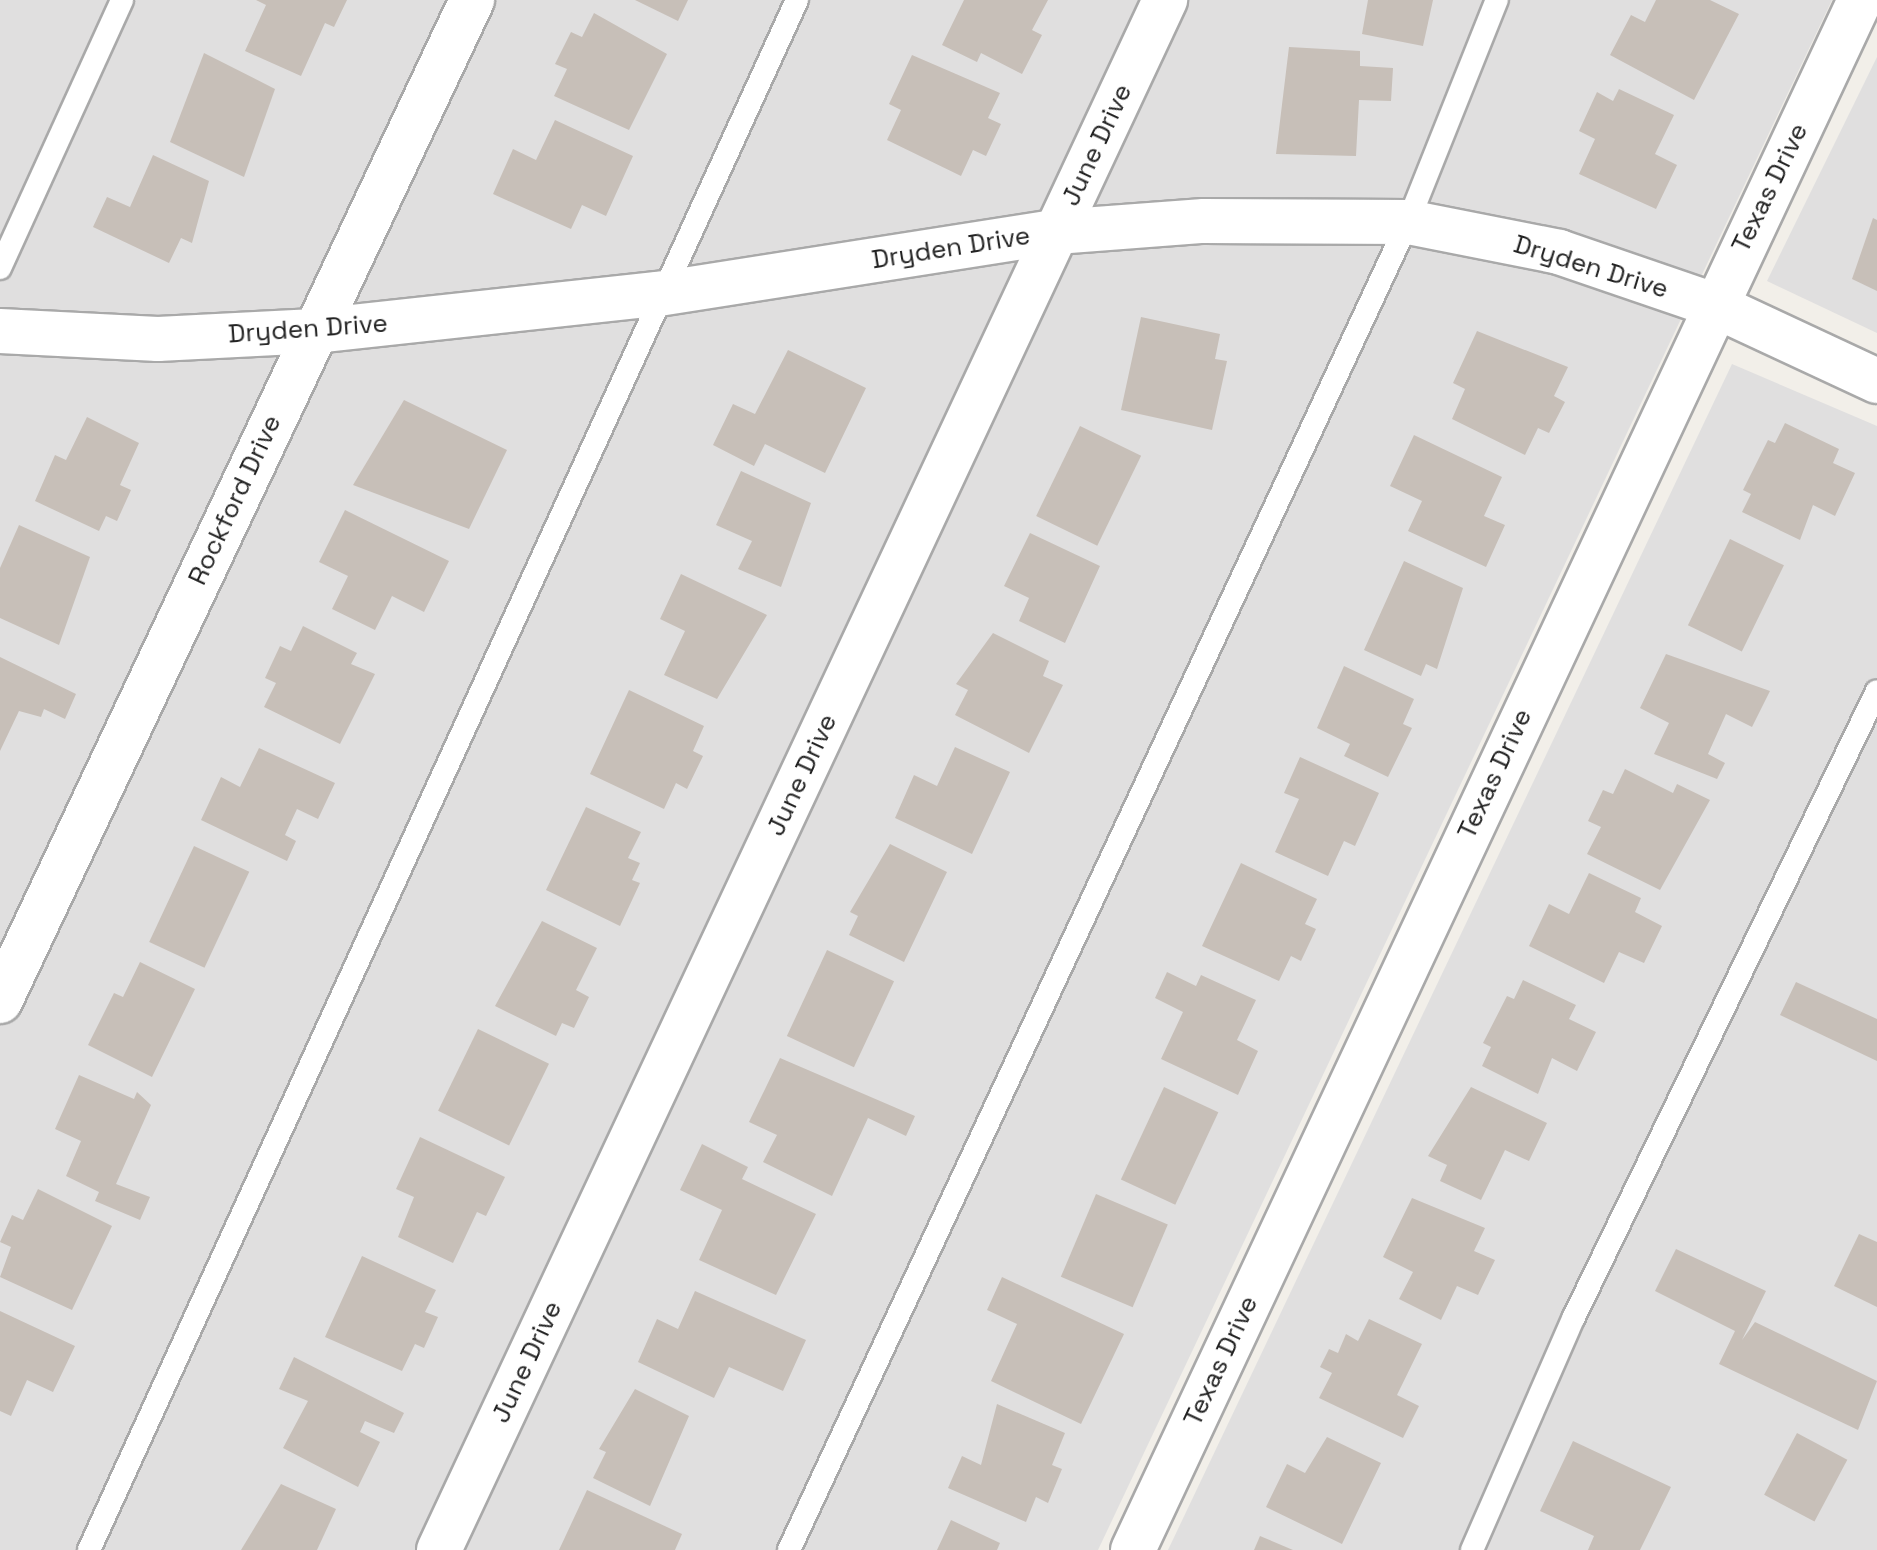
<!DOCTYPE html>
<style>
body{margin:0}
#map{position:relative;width:1877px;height:1550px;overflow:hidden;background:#f2efe9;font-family:"Space Grotesk",sans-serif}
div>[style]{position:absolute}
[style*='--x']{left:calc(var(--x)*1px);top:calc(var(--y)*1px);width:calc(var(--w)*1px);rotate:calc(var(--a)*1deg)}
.residential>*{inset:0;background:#e0dfdf}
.building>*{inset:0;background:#c7bfb8;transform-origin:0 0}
.roads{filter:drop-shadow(2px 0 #a9a9a9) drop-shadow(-2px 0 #a9a9a9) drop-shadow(0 2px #a9a9a9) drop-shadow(0 -2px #a9a9a9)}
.lane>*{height:22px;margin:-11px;padding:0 11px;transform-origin:11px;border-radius:11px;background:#fff}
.street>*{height:44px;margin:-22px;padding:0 22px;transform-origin:22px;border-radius:22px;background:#fff}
span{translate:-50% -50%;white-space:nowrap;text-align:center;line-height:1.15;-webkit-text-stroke:7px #fff;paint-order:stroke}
.street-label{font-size:26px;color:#222}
</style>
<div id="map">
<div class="residential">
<i style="clip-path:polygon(0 0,1832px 0,1098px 1550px,0 1550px)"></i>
<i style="clip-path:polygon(1877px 57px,1877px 333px,1767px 281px)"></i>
<i style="clip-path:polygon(1732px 364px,1877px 426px,1877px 1550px,1168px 1550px)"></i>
</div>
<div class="building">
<i style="clip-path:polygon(256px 0,347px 0,334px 27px,325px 23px,301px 76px,245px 51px,266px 5px)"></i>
<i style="clip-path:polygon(635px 0,688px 0,678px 21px)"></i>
<i style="clip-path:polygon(964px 0,1048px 0,1032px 30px,1042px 35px,1022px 74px,981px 53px,977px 62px,942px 45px)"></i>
<i style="clip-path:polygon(1368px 0,1433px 0,1423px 46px,1362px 34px)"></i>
<i style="clip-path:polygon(1656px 0,1710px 0,1739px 14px,1694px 100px,1610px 55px,1631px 15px,1645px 22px)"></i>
<i style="clip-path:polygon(594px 13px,667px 54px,629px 130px,554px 96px,567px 69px,555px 64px,571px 32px,582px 37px)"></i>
<i style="clip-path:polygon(1289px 47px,1360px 51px,1360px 66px,1393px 68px,1391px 101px,1359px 100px,1356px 156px,1276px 154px)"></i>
<i style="clip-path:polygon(204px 53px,275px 89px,244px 177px,170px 142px)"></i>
<i style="clip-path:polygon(912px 55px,1000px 93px,988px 118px,1001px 124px,986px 156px,973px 150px,961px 176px,887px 140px,901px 110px,889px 104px)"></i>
<i style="clip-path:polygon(1619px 89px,1674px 115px,1655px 154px,1677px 165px,1656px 209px,1579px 174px,1595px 139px,1579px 131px,1597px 92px,1613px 101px)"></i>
<i style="clip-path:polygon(555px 120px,633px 156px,606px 216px,582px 205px,571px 229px,493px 194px,513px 149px,536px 160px)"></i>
<i style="clip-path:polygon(153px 155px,209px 181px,192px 243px,181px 238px,169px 263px,93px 227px,107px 197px,130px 207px)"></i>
<i style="clip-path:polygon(1873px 218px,1877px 220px,1877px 291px,1852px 279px)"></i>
<i style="clip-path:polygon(1141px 317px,1220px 334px,1215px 359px,1227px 361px,1212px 430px,1121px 410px)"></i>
<i style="clip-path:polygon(1477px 331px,1568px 367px,1554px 396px,1565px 402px,1549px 433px,1538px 428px,1525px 455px,1452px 419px,1465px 389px,1453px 383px)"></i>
<i style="clip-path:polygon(788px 350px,866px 388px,825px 473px,765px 444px,754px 466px,713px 445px,733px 404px,755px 414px)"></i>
<i style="clip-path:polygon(404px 400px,507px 450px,469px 529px,353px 485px)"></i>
<i style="clip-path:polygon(87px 417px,139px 443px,120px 485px,131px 490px,117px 521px,106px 516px,99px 531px,35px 501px,55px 455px,66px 460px)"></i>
<i style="clip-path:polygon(1785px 423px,1839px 449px,1833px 463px,1855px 473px,1835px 516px,1813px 505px,1800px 540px,1742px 512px,1751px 494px,1743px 490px,1768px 440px,1775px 443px)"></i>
<i style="left:1080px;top:426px;width:68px;height:100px;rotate:26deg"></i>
<i style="clip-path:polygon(1414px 435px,1502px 477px,1484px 516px,1505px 525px,1486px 567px,1408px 531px,1422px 501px,1390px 486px)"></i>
<i style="clip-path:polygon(741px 471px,811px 503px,781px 587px,738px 569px,752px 541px,716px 525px)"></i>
<i style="clip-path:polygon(345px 510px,449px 561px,424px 612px,392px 596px,375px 630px,332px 609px,348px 576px,319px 562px)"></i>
<i style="clip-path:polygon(19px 525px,90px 557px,59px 645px,0 618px,0 568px)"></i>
<i style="clip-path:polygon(1030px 533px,1100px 566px,1065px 643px,1019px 621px,1029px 598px,1004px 586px)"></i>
<i style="left:1730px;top:539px;width:60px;height:96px;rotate:26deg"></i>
<i style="clip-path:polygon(1404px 561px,1463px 588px,1437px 669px,1426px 664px,1421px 676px,1364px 650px)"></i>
<i style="clip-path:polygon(681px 574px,767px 615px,717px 699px,664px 675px,685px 631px,660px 619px)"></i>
<i style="clip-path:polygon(303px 626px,357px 653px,351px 664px,375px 674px,340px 744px,264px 707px,276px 683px,265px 678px,280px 646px,291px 651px)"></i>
<i style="clip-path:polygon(993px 633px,1049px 661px,1043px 676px,1063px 685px,1029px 753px,955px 715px,968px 690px,956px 684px)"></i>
<i style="clip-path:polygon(1666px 654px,1770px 691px,1752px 727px,1726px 714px,1708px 754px,1725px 763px,1717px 779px,1654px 754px,1669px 723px,1640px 708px)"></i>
<i style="clip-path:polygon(0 657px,76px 694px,65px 719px,44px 709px,41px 717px,19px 711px,0 751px)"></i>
<i style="clip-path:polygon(1344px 666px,1414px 699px,1403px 724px,1412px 728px,1388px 777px,1344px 756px,1350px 744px,1317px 728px)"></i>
<i style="clip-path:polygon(629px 690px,704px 726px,693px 751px,703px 756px,687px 789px,676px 783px,664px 809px,590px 774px)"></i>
<i style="clip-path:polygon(955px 747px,1010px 772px,972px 854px,895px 818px,914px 775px,937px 786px)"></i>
<i style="clip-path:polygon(259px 748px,335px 783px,318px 819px,297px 809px,285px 835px,296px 841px,287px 861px,201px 820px,221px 777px,240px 787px)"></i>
<i style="clip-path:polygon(1300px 757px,1379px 793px,1355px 846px,1344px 841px,1328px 876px,1275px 852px,1299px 799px,1284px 793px)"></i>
<i style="clip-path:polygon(1625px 769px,1673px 793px,1677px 784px,1710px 800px,1660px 890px,1587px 854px,1601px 827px,1588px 821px,1603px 790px,1613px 794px)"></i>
<i style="clip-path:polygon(586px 807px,641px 832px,628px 858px,640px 863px,632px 880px,640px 883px,620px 926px,546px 890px)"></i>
<i style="clip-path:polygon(890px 844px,947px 872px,904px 962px,849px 935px,858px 916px,850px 912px)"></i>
<i style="left:194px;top:846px;width:61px;height:106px;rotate:25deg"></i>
<i style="clip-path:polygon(1241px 863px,1317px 899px,1305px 924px,1316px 929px,1301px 961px,1291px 956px,1279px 981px,1202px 946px)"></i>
<i style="clip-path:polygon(1589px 873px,1641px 898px,1635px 912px,1662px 926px,1644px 963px,1619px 952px,1604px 983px,1529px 946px,1549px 904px,1569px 914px)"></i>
<i style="clip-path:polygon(542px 921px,597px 948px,576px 990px,589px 997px,574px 1028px,562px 1023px,556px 1036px,495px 1006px)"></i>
<i style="left:827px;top:950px;width:74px;height:95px;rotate:25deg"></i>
<i style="clip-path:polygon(140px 962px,195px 989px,152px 1077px,88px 1045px,114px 993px,123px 997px)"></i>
<i style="clip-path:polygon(1167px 972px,1196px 986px,1201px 975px,1256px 1000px,1237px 1040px,1258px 1051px,1238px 1095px,1161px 1059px,1183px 1012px,1155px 998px)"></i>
<i style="clip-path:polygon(1523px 980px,1576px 1005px,1569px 1019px,1596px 1032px,1577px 1071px,1552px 1058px,1538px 1094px,1482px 1066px,1491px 1047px,1483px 1043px,1507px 996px,1514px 999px)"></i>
<i style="clip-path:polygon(1796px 982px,1877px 1019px,1877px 1061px,1780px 1015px)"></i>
<i style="left:478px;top:1029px;width:79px;height:91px;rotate:26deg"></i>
<i style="clip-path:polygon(780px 1058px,915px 1116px,906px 1136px,868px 1118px,832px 1196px,763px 1162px,777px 1135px,749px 1122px)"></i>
<i style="clip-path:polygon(79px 1075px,134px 1099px,137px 1092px,151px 1105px,116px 1184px,150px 1197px,140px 1220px,95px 1201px,99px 1192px,66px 1176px,81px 1141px,55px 1129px)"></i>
<i style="left:1164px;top:1087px;width:60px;height:102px;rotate:25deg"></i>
<i style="clip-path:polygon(1471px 1087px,1547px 1123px,1529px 1161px,1505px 1150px,1481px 1200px,1440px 1181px,1447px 1165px,1428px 1156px)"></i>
<i style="clip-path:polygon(420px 1137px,505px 1177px,486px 1216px,477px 1212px,453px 1263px,398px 1237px,414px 1197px,396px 1189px)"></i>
<i style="clip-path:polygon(702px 1144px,748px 1167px,742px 1179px,816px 1214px,776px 1295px,699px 1260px,722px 1210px,680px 1190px)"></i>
<i style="clip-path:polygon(38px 1189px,112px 1226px,72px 1310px,0 1277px,11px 1247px,0 1242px,12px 1215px,23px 1220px)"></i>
<i style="left:1096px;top:1194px;width:78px;height:90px;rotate:23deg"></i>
<i style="clip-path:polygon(1412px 1198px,1485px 1228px,1474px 1251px,1495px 1260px,1478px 1295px,1457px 1286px,1441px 1320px,1399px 1299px,1413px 1272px,1383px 1257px)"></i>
<i style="clip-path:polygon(1859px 1234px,1877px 1242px,1877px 1307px,1834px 1286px)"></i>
<i style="clip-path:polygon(1676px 1249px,1766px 1291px,1742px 1340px,1755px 1322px,1877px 1381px,1858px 1430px,1719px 1364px,1735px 1331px,1655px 1291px)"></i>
<i style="clip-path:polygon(362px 1256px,436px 1290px,425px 1312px,438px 1317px,424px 1348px,415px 1344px,402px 1371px,325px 1337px)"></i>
<i style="clip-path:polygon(1002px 1277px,1124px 1334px,1081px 1424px,991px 1381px,1017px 1324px,987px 1310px)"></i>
<i style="clip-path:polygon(695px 1291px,806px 1340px,783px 1391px,729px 1367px,714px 1398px,638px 1362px,657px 1319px,678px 1329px)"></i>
<i style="clip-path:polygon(0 1311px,75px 1346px,53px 1392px,27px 1380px,11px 1416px,0 1411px)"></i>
<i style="clip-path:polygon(1369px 1319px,1422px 1344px,1397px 1395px,1419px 1406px,1403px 1438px,1319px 1398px,1332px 1373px,1320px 1367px,1329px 1349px,1338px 1353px,1346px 1334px,1358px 1341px)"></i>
<i style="clip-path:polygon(294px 1357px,404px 1413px,394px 1433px,365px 1421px,360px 1432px,380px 1442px,358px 1487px,283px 1448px,308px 1401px,279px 1389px)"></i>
<i style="clip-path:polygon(635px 1389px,689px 1416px,650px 1506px,593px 1478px,606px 1452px,599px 1449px)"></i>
<i style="clip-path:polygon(997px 1404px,1065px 1433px,1052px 1465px,1062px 1469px,1048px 1503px,1036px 1497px,1026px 1522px,948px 1488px,962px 1456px,981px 1465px)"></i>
<i style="left:1797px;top:1433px;width:57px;height:70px;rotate:28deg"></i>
<i style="clip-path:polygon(1327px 1437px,1381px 1463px,1342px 1544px,1266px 1507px,1287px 1464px,1305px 1473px)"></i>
<i style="clip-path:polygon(1573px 1441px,1671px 1487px,1640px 1550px,1588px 1550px,1594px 1536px,1540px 1511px)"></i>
<i style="clip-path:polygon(281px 1484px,336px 1509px,317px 1550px,241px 1550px)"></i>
<i style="clip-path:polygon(587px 1490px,682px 1534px,675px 1550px,559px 1550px)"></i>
<i style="clip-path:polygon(951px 1520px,1000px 1543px,997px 1550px,937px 1550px)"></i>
<i style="clip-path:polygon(1260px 1536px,1293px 1550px,1254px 1550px)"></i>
</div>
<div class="roads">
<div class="lane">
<i style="--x:0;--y:268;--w:294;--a:-65.5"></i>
<i style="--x:89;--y:1550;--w:1704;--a:-65.45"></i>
<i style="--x:789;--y:1550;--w:1465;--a:-65.01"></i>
<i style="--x:1408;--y:222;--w:239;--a:-68.2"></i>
<i style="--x:1472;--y:1550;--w:254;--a:-66.4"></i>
<i style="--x:1574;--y:1317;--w:695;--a:-64.17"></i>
</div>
<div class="street">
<i style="--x:0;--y:331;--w:158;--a:2.9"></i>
<i style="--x:158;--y:339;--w:157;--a:-2.9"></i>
<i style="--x:315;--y:331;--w:345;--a:-6.2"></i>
<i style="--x:658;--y:294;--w:403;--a:-8.9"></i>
<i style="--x:1056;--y:232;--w:148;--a:-4.3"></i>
<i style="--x:1204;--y:221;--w:204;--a:0.3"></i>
<i style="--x:1408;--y:222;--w:154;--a:11.2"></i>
<i style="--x:1559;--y:252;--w:164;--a:18.9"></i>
<i style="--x:1714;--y:305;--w:180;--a:25"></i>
<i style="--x:0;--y:1001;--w:1107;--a:-64.75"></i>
<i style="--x:439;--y:1550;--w:1712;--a:-64.9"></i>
<i style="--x:1133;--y:1550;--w:1712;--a:-64.87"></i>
</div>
</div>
<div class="street-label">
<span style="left:1097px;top:145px;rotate:-65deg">June Drive</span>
<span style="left:1770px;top:188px;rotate:-64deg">Texas Drive</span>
<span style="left:951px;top:248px;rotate:-9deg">Dryden Drive</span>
<span style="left:1591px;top:267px;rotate:17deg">Dryden Drive</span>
<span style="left:308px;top:329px;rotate:-4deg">Dryden Drive</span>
<span style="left:235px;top:500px;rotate:-65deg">Rockford Drive</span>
<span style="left:1495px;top:774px;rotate:-65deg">Texas Drive</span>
<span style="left:802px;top:775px;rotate:-65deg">June Drive</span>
<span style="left:1221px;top:1361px;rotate:-65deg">Texas Drive</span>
<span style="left:527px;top:1362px;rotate:-65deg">June Drive</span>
</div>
</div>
